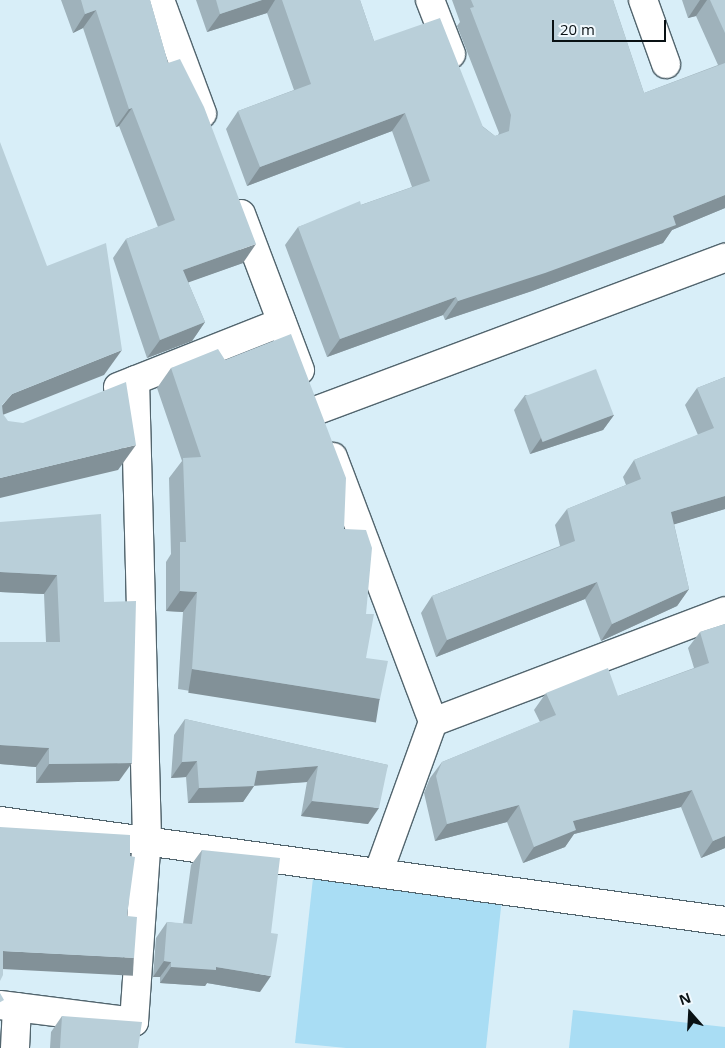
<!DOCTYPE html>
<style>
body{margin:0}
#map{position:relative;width:725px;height:1048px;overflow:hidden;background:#d8eef8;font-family:"Open Sans",sans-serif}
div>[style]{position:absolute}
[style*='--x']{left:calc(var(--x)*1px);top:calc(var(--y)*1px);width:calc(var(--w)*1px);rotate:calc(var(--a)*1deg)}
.green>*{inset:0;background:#a9ddf4}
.roads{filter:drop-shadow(1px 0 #52656e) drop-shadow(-1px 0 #52656e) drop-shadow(0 1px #52656e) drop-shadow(0 -1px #52656e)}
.street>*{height:28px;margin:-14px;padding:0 14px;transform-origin:14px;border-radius:14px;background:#fff}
.wall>*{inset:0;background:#9fb2bb}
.shaded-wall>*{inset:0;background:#829198;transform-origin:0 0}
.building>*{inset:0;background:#b9cfd9;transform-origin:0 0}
span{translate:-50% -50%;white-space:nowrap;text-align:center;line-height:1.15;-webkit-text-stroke:4px #f0f8fd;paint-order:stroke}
.north{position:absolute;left:665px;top:988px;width:50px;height:50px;-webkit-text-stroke:4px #f0f8fd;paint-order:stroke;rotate:341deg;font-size:14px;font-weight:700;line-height:20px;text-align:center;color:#091114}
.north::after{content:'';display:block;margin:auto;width:18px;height:22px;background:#091114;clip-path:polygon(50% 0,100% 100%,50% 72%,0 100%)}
.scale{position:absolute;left:552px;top:20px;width:114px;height:22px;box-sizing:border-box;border:2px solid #091114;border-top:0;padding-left:6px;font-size:15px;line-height:18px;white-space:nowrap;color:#091114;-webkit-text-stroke:4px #f0f8fd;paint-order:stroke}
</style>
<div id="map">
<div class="green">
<i style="clip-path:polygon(313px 878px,502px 898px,486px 1048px,346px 1048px,295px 1043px)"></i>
<i style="clip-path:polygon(573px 1010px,725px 1027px,725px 1048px,569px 1048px)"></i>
</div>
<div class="roads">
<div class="street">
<i style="--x:160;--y:0;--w:121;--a:69.6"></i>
<i style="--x:430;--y:0;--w:58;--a:68.7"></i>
<i style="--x:643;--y:0;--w:68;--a:70.2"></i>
<i style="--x:241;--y:214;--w:167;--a:69.3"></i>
<i style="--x:118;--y:387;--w:176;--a:-21.6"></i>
<i style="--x:315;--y:411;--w:438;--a:-20.5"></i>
<i style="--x:333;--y:457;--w:283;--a:69.3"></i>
<i style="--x:433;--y:722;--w:312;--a:-20.8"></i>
<i style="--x:0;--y:821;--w:732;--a:7.85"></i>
<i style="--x:379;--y:871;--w:158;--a:-70.1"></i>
<i style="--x:0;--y:1005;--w:135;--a:7.2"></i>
<i style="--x:134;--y:1022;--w:184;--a:-86"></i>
<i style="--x:147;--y:838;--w:458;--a:-91.5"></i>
<i style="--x:15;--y:1048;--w:41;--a:-87.2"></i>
</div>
</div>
<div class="wall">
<i style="clip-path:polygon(61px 0,150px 0,168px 63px,243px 263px,188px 282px,205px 322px,192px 341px,147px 358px,113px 258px,126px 239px,158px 227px,119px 126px,116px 127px,83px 28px,73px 33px)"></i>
<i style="clip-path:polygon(196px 0,360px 0,374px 41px,495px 136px,498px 135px,499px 133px,457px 26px,460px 22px,452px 0,613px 0,644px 93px,718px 65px,696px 16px,688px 18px,682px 0,725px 0,725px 208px,672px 230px,663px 243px,532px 291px,445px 320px,443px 315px,327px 357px,285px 245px,298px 227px,412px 187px,392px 131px,247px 186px,226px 129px,238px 111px,294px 90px,267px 13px,207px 32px)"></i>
<i style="clip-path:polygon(225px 360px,344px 529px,366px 614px,366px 658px,380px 699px,366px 719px,178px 689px,183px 612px,166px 611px,166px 562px,171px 554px,169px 478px,182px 461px,157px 388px,171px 368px)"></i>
<i style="clip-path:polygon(725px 377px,725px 509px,674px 524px,689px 589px,677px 606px,601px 641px,585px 599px,436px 657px,421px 613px,432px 596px,560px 546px,555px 525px,567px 509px,626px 485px,623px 477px,634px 460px,698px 435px,685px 405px,697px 388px)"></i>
<i style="clip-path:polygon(525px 395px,614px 415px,603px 430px,530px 454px,514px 410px)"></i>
<i style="clip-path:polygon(0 522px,104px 602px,119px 781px,36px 783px,36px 767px,0 764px,0 642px,46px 642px,44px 594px,0 592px)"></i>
<i style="clip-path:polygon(725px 624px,725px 848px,701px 858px,681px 807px,574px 834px,565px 847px,523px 863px,507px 822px,435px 841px,424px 793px,430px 778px,442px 762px,540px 722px,534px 710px,546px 693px,618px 696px,694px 668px,688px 648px,700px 632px)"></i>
<i style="clip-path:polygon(185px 719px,388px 765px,368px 824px,301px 816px,307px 782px,254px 786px,243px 802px,188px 803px,186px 777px,171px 778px,174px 735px)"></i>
<i style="clip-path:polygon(202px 850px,260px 992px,207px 983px,205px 986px,160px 983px,160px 977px,153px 977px,156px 938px,167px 922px,183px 924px,191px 865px)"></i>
<i style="clip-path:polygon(62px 1016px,138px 1048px,50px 1048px,51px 1032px)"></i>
</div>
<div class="shaded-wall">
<i style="clip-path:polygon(262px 0,275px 0,267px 13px,207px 32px,220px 14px)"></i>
<i style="clip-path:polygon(700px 0,707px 0,696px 16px,688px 18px)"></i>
<i style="clip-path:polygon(96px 10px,83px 28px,73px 33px,85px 14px)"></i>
<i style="clip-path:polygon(132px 108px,119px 126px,116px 127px,129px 109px)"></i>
<i style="clip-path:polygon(405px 113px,392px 131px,247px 186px,260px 167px)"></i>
<i style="clip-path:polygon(725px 195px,725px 208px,672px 230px,663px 243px,532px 291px,445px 320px,458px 301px)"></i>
<i style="clip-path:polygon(256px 244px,243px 263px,170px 289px,183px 270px)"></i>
<i style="clip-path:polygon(456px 297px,443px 315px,327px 357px,340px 339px)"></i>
<i style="clip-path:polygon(205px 322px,192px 341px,147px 358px,160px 340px)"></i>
<i style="clip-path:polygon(122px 350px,104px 375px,0 416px,0 408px,12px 394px)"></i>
<i style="clip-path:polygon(614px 415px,603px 430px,530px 454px,541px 438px)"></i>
<i style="clip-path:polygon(136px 445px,118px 470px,0 498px,0 478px)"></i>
<i style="clip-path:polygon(725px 496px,725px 509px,659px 529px,671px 512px)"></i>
<i style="clip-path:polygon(0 572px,57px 575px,44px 594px,0 592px)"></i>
<i style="clip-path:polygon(597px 582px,585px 599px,436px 657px,447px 640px)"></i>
<i style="clip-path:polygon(689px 589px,677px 606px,601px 641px,612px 624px)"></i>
<i style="clip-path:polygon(180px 591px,197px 592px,183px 612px,166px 611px)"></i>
<i style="left:192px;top:669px;width:190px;height:24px;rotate:9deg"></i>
<i style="clip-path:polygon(0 745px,49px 748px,36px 767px,0 764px)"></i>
<i style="clip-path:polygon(197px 761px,186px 777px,171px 778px,182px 762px)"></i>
<i style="clip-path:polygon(132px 763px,119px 781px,36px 783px,49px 764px)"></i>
<i style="clip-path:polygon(318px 766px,307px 782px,246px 786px,257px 771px)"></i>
<i style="clip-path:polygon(254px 786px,243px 802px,188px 803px,199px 788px)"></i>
<i style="clip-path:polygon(692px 790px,681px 807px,574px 834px,565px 847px,523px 863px,534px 847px,573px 821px)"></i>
<i style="clip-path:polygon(312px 801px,379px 808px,368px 824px,301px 816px)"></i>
<i style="clip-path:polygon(519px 805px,507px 822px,435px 841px,447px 824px)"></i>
<i style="clip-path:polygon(725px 836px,725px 848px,701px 858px,713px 841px)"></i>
<i style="left:3px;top:951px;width:131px;height:18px;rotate:3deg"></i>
<i style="clip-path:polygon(164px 961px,171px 962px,160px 977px,153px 977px)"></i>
<i style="clip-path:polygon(171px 967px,216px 967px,271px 976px,260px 992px,207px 983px,205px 986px,160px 983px)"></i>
</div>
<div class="building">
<i style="clip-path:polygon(81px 0,150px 0,168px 63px,180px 59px,204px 107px,256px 244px,183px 270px,205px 322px,160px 340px,126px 239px,175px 220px,132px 108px,129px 109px,96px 10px,85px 14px)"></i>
<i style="clip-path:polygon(216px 0,262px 0,220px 14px)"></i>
<i style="clip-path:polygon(282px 0,360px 0,374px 41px,440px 18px,483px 127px,495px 136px,509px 131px,511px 115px,470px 8px,474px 7px,471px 0,613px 0,644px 93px,725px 63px,725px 195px,673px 216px,676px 225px,545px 273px,458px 301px,456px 297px,340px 339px,298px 227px,360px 201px,361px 205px,430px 181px,405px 113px,260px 167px,238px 111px,311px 84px)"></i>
<i style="clip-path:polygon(710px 0,725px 0,725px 33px)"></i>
<i style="clip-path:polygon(0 142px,47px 266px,106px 243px,122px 350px,12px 394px,2px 405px,3px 414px,8px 421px,23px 423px,126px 382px,136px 445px,0 478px)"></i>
<i style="clip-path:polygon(291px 334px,346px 478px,344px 529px,366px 530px,372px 548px,366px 614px,374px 614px,366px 658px,388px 661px,380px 699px,192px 669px,197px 592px,180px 591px,180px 542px,186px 542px,183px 458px,201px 457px,171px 368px,218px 349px,225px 360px)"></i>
<i style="left:596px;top:369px;width:49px;height:76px;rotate:69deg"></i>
<i style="clip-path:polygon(725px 377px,725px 496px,671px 512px,689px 589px,612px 624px,597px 582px,447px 640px,432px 596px,575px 541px,567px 509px,641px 479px,634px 460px,714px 428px,697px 388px)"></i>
<i style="clip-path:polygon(101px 514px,104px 602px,136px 601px,132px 763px,49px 764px,49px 748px,0 745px,0 642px,60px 642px,57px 575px,0 572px,0 522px)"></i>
<i style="clip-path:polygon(725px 624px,725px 836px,713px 841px,692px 790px,573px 821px,576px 830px,534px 847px,519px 805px,447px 824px,436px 776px,442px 762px,556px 715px,546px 693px,608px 668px,618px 696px,709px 663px,700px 632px)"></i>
<i style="clip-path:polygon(185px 719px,388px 765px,379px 808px,312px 801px,318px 766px,257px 771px,254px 786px,199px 788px,197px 761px,182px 762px)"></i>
<i style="clip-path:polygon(0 827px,130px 835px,130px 856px,135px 857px,127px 916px,137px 917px,134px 958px,3px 951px,3px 975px,0 981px)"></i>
<i style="clip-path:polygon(202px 850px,280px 858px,271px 933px,278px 934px,271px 976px,216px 967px,216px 970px,171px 967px,171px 962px,164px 961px,167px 922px,192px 924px)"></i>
<i style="left:0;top:993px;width:8px;height:55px;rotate:60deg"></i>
<i style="clip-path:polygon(62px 1016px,142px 1022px,138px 1048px,60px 1048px)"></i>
</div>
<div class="north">N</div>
<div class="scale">20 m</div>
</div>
